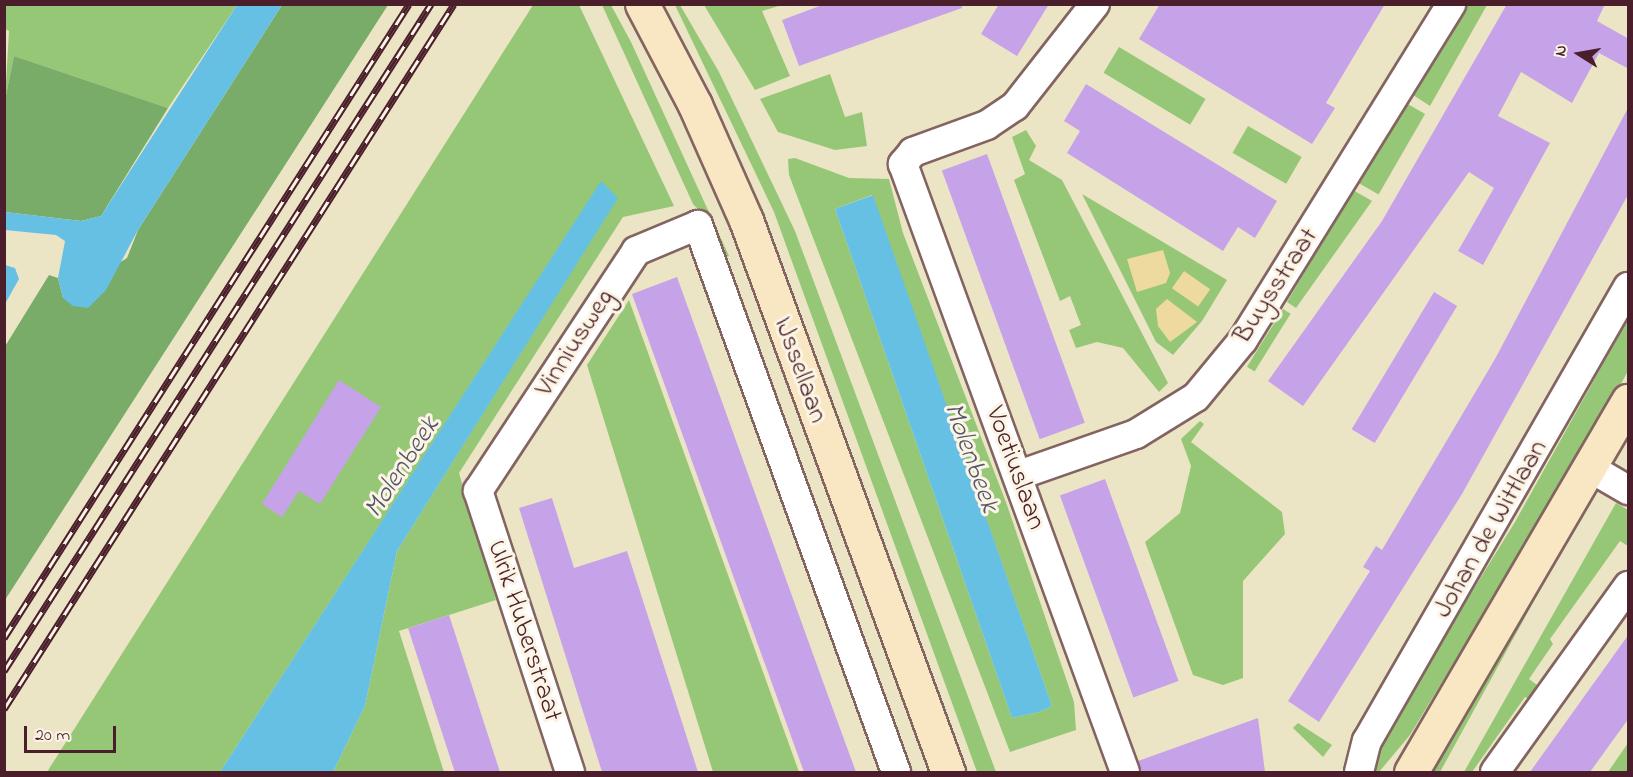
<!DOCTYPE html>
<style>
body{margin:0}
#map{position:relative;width:1633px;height:777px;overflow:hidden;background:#ece5c5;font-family:"Indie Flower",sans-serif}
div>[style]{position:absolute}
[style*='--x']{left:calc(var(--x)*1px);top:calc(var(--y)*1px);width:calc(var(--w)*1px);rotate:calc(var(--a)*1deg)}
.green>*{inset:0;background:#96c777;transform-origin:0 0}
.forest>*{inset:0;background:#78ac68}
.sand>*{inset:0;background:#eeda9e;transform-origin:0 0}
.water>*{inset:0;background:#66c0e3}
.building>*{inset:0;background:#c6a2e9;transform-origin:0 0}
.roads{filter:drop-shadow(2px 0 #836461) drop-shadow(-2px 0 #836461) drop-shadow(0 2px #836461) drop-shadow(0 -2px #836461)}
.street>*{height:28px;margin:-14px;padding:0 14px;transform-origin:14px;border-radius:14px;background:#fff}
.secondary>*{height:33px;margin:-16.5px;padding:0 16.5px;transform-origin:16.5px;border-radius:16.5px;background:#f9e7c3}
.rail>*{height:7px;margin-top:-3.5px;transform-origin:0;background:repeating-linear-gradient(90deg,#fcf5e5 0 14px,#4a1f2b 0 28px);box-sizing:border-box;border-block:2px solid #4a1f2b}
span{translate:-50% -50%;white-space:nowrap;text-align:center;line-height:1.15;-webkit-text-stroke:6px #fcf5e5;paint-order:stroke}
.street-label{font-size:27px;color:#4a1f2b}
.water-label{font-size:28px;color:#54576b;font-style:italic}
.frame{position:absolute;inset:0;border:6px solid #4a1f2b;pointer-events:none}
.north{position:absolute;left:1549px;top:24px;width:60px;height:60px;-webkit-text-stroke:4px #fcf5e5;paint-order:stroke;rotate:281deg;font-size:16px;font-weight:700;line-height:24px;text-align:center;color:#4a1f2b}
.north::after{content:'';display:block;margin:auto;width:21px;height:27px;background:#4a1f2b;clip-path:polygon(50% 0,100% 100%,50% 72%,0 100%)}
.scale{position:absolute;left:24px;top:726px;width:92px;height:27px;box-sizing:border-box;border:3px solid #4a1f2b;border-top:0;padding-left:8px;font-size:18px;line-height:21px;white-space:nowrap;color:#4a1f2b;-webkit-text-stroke:4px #fcf5e5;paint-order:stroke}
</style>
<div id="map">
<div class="green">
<i style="clip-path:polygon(5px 5px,237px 5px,168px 108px,14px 56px,5px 100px,9px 31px,5px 29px)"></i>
<i style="clip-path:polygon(533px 5px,579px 5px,674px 206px,623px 217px,459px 473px,496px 600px,399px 631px,444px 772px,333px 772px,365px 706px,397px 551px,617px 198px,601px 182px,220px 772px,47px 772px)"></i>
<i style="clip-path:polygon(602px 5px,611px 5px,631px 42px,729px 256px,721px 259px,712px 224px,693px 204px)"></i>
<i style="clip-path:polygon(675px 5px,680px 5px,719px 72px,795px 231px,996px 772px,977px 772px,774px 212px)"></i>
<i style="clip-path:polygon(704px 5px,782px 5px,762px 11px,790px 76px,755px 90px)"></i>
<i style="clip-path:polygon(1468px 5px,1487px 5px,1430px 106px,1413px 95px)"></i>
<i style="left:1119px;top:47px;width:101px;height:30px;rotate:31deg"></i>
<i style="clip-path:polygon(830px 74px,845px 117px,862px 112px,867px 146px,835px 150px,778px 132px,760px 99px)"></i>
<i style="left:1406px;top:103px;width:22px;height:93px;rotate:30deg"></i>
<i style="left:1248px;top:126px;width:62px;height:31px;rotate:30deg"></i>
<i style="clip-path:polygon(1026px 130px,1036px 146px,1029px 160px,1062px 180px,1168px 383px,1159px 392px,1123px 348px,1097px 342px,1076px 348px,1069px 330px,1081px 325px,1070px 296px,1060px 301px,1014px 180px,1025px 174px,1012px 137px)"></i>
<i style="clip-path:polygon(evenodd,795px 158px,849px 178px,889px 179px,903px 233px,1007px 505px,1074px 702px,1076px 730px,1010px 752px,789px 175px,788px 159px,795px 158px,872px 195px,1052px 706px,1039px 712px,1012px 718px,835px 209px,872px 195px)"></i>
<i style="clip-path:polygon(1353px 190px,1372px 201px,1296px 308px,1287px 302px)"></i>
<i style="clip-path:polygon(1082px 194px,1227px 280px,1202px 321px,1173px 355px,1156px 342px)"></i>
<i style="clip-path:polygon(629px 300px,799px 772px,713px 772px,587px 365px)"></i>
<i style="left:1283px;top:309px;width:9px;height:68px;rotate:32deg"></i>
<i style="clip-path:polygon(1628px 319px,1628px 371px,1606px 411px,1410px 735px,1379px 772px,1368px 772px,1373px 752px,1515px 522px)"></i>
<i style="clip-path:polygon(1200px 421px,1204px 424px,1191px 442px,1282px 512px,1285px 534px,1243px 581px,1243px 678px,1223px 685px,1193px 675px,1145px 542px,1180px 513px,1191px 466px,1181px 439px)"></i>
<i style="clip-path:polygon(1590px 499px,1440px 772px,1428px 772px,1463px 717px)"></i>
<i style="clip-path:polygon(1616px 503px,1628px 510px,1628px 546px,1620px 541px,1550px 639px,1553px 644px,1529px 679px,1541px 688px,1533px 701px,1525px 697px,1472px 772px,1464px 772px)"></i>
<i style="clip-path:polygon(1298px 723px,1332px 745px,1323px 757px,1293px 728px)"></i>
<i style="clip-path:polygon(1628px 743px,1628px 772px,1608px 772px)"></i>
</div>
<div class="forest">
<i style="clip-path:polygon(282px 5px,388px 5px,5px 600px,4px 348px,49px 275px,58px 278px,63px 298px,127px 258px,138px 230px)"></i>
<i style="clip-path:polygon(14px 56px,168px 108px,101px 216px,81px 221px,5px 212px,5px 100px)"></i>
</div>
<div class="sand">
<i style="clip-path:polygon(1163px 250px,1170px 273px,1166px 283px,1137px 292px,1127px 259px)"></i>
<i style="left:1184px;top:271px;width:32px;height:21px;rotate:35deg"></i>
<i style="clip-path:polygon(1167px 299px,1197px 322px,1170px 342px,1158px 326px,1156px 309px)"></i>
</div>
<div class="water">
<i style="clip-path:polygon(237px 5px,282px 5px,138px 230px,106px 290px,88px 308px,73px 306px,63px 298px,58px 278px,65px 241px,56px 235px,5px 230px,5px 212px,81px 221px,101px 216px)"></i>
<i style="clip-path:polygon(601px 181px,618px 198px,397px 551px,365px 706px,333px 772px,220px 772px)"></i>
<i style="clip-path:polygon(873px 195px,1052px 706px,1039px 712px,1012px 718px,835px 209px)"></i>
<i style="clip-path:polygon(5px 265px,15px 268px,19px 279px,5px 304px)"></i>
</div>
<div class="building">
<i style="clip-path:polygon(825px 4px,961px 4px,962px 8px,799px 66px,782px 20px)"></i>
<i style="clip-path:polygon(999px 4px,1049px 4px,1017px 56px,981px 34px)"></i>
<i style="clip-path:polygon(1160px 4px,1385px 4px,1326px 103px,1335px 108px,1312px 144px,1139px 39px)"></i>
<i style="clip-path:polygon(1507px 4px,1605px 4px,1597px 21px,1629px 39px,1629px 69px,1599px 53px,1572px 103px,1521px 72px,1498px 116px,1550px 143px,1483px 265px,1458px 251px,1494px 188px,1469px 172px,1303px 406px,1268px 381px,1382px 221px)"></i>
<i style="clip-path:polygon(1086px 84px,1277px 201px,1255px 238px,1238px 227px,1223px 251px,1067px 153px,1080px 131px,1064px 121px)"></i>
<i style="clip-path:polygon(1629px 106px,1629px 193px,1462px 494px,1319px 722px,1288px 701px,1370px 571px,1363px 567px,1376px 546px,1382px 550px,1495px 359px)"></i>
<i style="left:987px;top:154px;width:286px;height:48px;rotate:70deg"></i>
<i style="clip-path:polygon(677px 277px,822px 679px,856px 772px,804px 772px,740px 595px,632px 294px)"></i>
<i style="left:1434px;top:292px;width:27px;height:160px;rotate:31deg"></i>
<i style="clip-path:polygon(339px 380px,381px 407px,320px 504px,299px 491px,282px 517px,262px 504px)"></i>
<i style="left:1105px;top:479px;width:215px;height:48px;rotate:70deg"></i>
<i style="clip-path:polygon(552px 498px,574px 568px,627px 551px,698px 772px,602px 772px,519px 508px)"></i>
<i style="left:449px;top:615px;width:165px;height:43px;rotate:72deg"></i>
<i style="clip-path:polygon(1629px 634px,1629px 718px,1590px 772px,1530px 772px)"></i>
<i style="clip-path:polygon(1258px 718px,1265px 772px,1141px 772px,1138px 761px)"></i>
</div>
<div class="roads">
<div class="street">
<i style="--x:1095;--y:4;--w:130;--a:128.1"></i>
<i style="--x:1015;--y:106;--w:34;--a:146"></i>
<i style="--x:987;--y:125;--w:79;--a:160"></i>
<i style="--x:913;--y:152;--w:16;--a:130"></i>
<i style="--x:903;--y:164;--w:647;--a:69.94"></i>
<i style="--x:1590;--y:468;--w:44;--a:30.1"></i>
<i style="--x:1019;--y:475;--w:124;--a:-19.3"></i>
<i style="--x:1136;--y:434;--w:70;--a:-31.7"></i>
<i style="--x:1196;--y:397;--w:74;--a:-50.5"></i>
<i style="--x:1243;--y:340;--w:395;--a:-58.2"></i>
<i style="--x:570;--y:772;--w:296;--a:-108.1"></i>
<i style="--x:478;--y:491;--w:287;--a:-56.6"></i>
<i style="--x:636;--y:251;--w:67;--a:-22.8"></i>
<i style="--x:698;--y:225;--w:582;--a:70.1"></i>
<i style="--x:1359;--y:772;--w:32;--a:-76"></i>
<i style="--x:1367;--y:741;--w:524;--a:-60.11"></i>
<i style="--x:1495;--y:772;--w:229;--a:-54.4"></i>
</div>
<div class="secondary">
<i style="--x:642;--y:4;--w:114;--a:62.3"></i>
<i style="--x:695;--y:105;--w:126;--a:66.1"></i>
<i style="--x:746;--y:220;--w:588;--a:69.9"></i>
<i style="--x:1411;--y:772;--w:430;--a:-59.7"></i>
</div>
</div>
<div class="rail">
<i style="--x:4;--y:638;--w:752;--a:-57.43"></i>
<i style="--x:4;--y:671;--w:792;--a:-57.37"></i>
<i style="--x:4;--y:709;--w:836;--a:-57.45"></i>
</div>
<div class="street-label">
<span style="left:1276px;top:286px;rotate:-57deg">Buysstraat</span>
<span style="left:575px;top:343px;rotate:-57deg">Vinniusweg</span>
<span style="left:800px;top:370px;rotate:70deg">IJssellaan</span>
<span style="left:1015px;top:468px;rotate:70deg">Voetiuslaan</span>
<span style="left:1491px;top:529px;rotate:-60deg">Johan de Wittlaan</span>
<span style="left:524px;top:631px;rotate:72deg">Ulrik Huberstraat</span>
</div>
<div class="water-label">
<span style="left:970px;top:458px;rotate:70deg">Molenbeek</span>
<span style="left:403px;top:468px;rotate:-57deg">Molenbeek</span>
</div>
<div class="frame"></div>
<div class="north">N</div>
<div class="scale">20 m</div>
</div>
